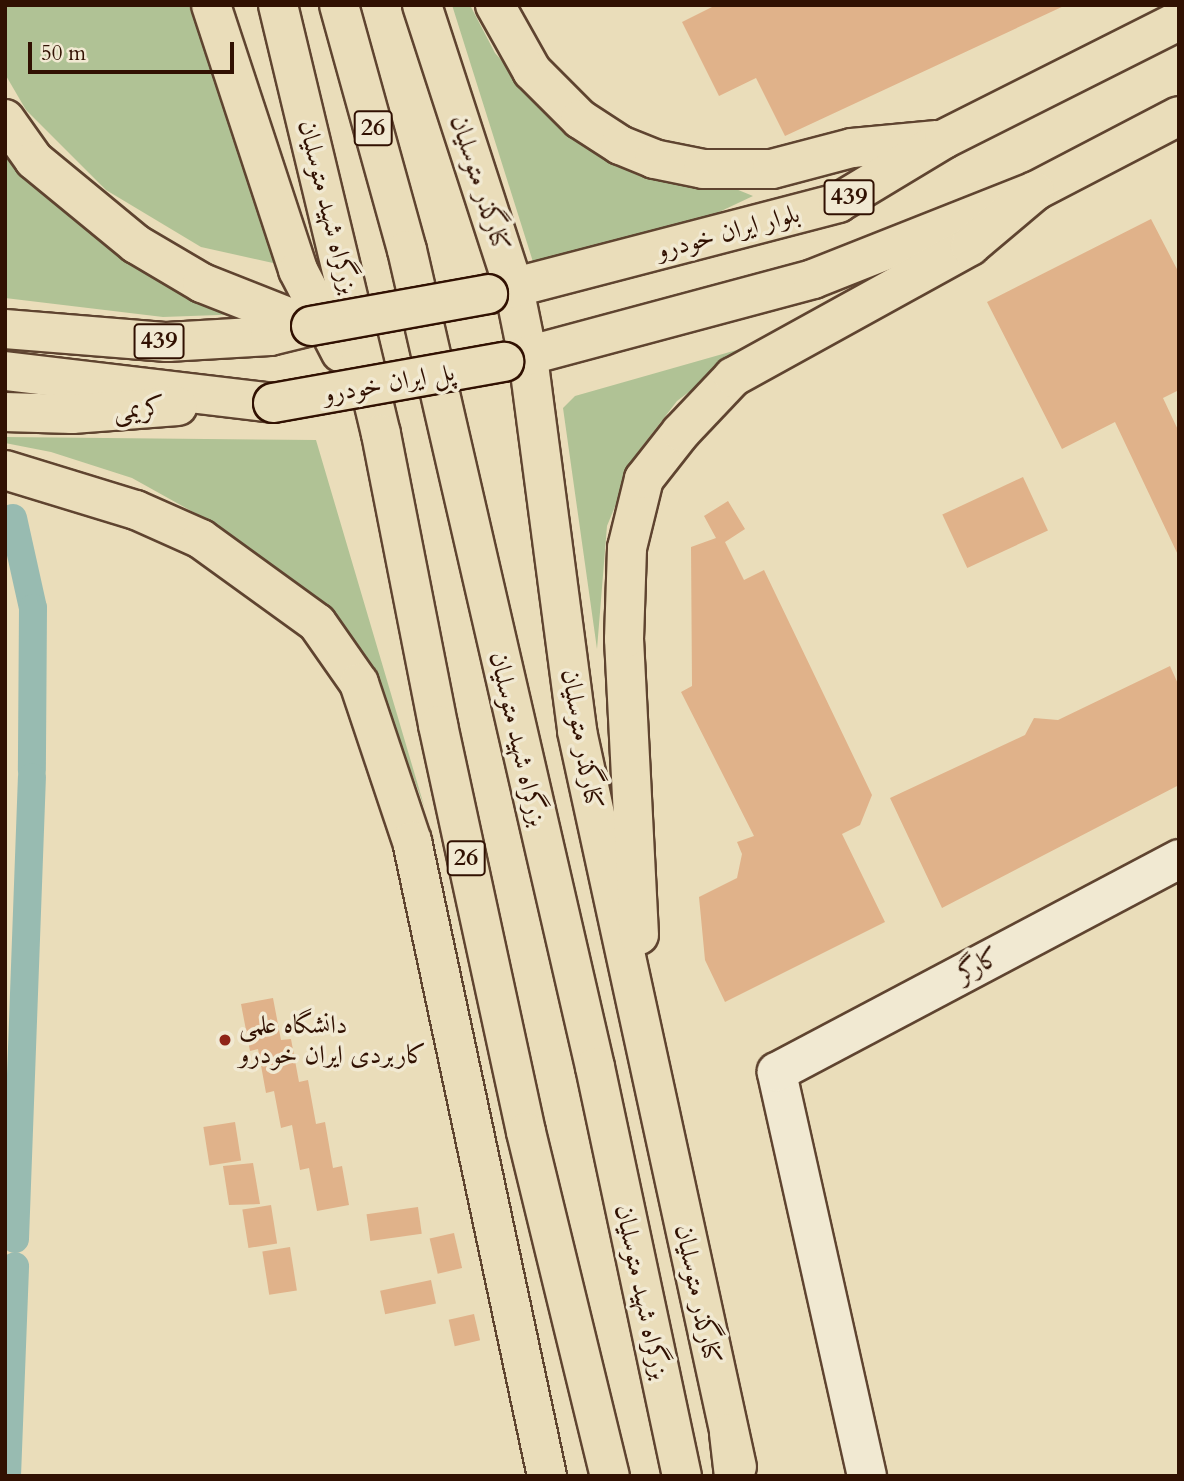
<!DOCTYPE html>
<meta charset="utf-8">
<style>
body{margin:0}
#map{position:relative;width:1184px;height:1481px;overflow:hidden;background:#eaddba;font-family:Cardo,Amiri,serif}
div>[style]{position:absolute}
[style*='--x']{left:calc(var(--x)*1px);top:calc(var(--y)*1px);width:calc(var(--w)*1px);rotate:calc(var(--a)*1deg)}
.green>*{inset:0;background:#b0c295}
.canal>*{height:28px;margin:-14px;padding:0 14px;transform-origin:14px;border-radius:14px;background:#98bbb1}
.building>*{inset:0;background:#e0b28a;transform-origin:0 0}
.roads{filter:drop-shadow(2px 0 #5f4430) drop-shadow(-2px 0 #5f4430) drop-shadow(0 2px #5f4430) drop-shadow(0 -2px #5f4430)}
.minor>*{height:38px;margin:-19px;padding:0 19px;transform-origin:19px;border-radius:19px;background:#f1e9d2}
.major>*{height:38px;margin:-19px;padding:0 19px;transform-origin:19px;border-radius:19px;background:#eaddba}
.highway>*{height:38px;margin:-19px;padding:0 19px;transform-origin:19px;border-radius:19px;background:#eaddba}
.bridges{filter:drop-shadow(2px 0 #311102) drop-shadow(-2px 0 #311102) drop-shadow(0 2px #311102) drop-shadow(0 -2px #311102)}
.major-bridge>*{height:38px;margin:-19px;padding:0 19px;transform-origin:19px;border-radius:19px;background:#eaddba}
.dots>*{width:19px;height:19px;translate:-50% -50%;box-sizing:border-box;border:4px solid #f1e9d2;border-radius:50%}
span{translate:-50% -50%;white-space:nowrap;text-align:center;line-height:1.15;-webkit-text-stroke:7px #f1e9d2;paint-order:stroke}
.shield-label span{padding:2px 5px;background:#f1e9d2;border:2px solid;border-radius:5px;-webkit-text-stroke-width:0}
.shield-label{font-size:24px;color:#311102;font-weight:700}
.street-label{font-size:26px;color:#311102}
.poi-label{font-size:26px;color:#311102}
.left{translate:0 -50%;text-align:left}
.frame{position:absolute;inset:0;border:7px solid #311102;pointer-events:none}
.scale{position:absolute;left:28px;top:42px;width:206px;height:32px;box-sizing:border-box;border:4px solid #311102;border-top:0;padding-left:9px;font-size:21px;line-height:24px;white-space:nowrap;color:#311102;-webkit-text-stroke:5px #f1e9d2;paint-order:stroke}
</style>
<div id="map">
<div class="green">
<i style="clip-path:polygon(5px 5px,191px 5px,282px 265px,201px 247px,106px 190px,26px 110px,5px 74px)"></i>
<i style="clip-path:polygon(452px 5px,470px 5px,495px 53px,547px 112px,753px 196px,700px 221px,534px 265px)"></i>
<i style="clip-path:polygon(5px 142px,246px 314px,163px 317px,5px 298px)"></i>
<i style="clip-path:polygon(772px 340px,723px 366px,677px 401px,637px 453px,607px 526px,597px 649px,563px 408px,575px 396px)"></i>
<i style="clip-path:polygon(5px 437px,316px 440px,425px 809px,384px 697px,341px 625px,211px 522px,132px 478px,51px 452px,5px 443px)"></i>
</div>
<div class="canal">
<i style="--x:13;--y:518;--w:92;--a:77.5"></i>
<i style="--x:33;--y:608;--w:162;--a:90.4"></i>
<i style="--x:15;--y:1239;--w:462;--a:-87.9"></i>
<i style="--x:7;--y:1476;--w:210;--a:-87.8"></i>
</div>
<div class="building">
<i style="clip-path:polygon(716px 5px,1066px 5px,785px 136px,756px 78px,719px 96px,682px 22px)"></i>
<i style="clip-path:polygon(1151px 219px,1179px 273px,1179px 390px,1163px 398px,1179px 432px,1179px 557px,1115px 422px,1062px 449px,987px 302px)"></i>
<i style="left:1023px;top:477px;width:59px;height:89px;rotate:65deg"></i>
<i style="clip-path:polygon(728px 501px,745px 529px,725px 542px,744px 580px,764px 570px,872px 795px,860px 825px,842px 834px,885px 922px,725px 1002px,705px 960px,699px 897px,737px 878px,742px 854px,737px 842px,754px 836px,681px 692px,692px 686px,691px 547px,716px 538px,704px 516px)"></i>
<i style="clip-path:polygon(1170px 666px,1179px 686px,1179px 785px,942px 908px,890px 798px,1025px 735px,1034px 718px,1058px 720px)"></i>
<i style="clip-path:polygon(273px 998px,281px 1040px,291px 1039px,299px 1082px,308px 1080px,316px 1124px,325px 1122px,333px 1168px,342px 1166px,349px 1205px,317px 1211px,309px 1168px,300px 1170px,292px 1125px,281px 1128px,274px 1091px,266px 1093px,258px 1049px,250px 1051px,241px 1004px)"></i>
<i style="left:235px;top:1122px;width:39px;height:32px;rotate:81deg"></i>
<i style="clip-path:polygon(253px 1163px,260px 1204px,229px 1205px,223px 1166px)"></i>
<i style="left:271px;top:1205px;width:39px;height:29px;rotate:81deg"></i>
<i style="left:418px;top:1207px;width:27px;height:52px;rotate:82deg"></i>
<i style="left:454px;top:1233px;width:36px;height:25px;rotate:77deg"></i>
<i style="left:290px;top:1247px;width:44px;height:28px;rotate:81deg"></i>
<i style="left:431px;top:1280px;width:24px;height:52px;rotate:78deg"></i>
<i style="left:474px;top:1314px;width:27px;height:26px;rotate:77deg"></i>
</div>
<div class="roads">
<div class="minor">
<i style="--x:867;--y:1476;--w:414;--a:-102.6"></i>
<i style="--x:777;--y:1072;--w:455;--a:-27.9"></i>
</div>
<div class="major">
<i style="--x:422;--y:5;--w:298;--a:72"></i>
<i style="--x:514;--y:288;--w:70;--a:78.5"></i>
<i style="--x:528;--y:357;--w:377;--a:82.5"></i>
<i style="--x:577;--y:731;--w:753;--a:77.74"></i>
<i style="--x:495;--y:5;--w:76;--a:60.7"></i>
<i style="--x:532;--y:71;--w:68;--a:45"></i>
<i style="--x:580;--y:119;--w:48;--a:33"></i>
<i style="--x:620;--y:145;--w:37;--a:22"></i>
<i style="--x:654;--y:159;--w:50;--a:11.5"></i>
<i style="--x:703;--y:169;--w:69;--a:0"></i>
<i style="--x:772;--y:169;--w:83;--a:-14.7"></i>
<i style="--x:852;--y:148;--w:83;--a:-5.5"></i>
<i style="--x:489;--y:294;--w:361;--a:-14.6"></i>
<i style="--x:838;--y:203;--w:124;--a:-31.1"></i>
<i style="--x:944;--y:139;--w:263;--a:-26.7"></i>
<i style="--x:5;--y:329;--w:163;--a:4.6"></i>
<i style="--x:167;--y:342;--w:103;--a:-3.3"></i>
<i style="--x:270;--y:336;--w:42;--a:-13.7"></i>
<i style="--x:504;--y:362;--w:320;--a:-15"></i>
<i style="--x:813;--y:279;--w:239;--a:-21.6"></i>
<i style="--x:1035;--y:191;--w:162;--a:-27.5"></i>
<i style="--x:5;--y:371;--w:270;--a:6.8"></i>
<i style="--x:5;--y:412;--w:67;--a:1.7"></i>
<i style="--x:72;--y:414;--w:106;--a:-4.3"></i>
<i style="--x:5;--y:470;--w:137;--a:17"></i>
<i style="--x:136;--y:510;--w:71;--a:24"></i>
<i style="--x:201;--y:539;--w:143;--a:35.9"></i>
<i style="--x:317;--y:623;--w:73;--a:55"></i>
<i style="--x:359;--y:683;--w:167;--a:71.5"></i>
<i style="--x:412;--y:841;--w:649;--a:78"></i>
<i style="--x:639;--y:935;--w:296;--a:-92.9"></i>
<i style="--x:624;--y:639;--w:91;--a:-88.1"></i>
<i style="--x:627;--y:548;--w:71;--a:-76.2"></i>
<i style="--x:644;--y:479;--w:60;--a:-51.8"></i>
<i style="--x:681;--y:432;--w:76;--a:-46.6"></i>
<i style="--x:733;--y:377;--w:271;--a:-28.9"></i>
<i style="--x:970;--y:246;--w:85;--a:-40.2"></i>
</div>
<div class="highway">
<i style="--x:211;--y:5;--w:279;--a:71.8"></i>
<i style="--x:298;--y:270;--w:93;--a:62.6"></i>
<i style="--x:278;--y:5;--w:441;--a:76.5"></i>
<i style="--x:381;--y:434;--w:297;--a:78.9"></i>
<i style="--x:438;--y:725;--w:416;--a:77.8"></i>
<i style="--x:526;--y:1132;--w:354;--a:76.3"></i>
<i style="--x:339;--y:5;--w:254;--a:74.5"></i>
<i style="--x:407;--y:250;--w:838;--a:77.04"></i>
<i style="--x:595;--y:1067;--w:418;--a:78"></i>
<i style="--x:5;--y:119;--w:50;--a:54.7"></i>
<i style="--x:34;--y:160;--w:132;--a:39.5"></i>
<i style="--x:136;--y:244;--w:77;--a:30.6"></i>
<i style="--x:202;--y:283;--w:117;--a:21.5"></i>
<i style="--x:729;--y:1433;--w:43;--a:83.4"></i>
</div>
</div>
<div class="bridges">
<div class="major-bridge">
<i style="--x:311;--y:326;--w:180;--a:-10.2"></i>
<i style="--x:273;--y:403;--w:235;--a:-10.1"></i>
</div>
</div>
<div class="dots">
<i style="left:225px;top:1040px;background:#8f2418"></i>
</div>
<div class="shield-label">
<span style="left:373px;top:128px">26</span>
<span style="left:849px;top:197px">439</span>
<span style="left:159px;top:341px">439</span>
<span style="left:466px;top:858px">26</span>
</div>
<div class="street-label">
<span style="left:480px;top:183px;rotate:72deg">کنارگذر متوسلیان</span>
<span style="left:328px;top:207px;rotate:76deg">بزرگراه شهید متوسلیان</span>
<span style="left:728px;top:232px;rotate:-15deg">بلوار ایران خودرو</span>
<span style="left:389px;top:383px;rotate:-10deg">پل ایران‌ خودرو</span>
<span style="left:139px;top:409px;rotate:-4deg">کریمی</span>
<span style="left:518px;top:739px;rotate:77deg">بزرگراه شهید متوسلیان</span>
<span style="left:582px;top:739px;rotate:80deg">کنارگذر متوسلیان</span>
<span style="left:978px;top:965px;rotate:-28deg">کارگر</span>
<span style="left:642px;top:1292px;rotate:78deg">بزرگراه شهید متوسلیان</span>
<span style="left:698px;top:1294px;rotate:78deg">کنارگذر متوسلیان</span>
</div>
<div class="poi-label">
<span class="left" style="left:239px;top:1040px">دانشگاه علمی<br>کاربردی ایران خودرو</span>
</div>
<div class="frame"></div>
<div class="scale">50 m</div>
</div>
